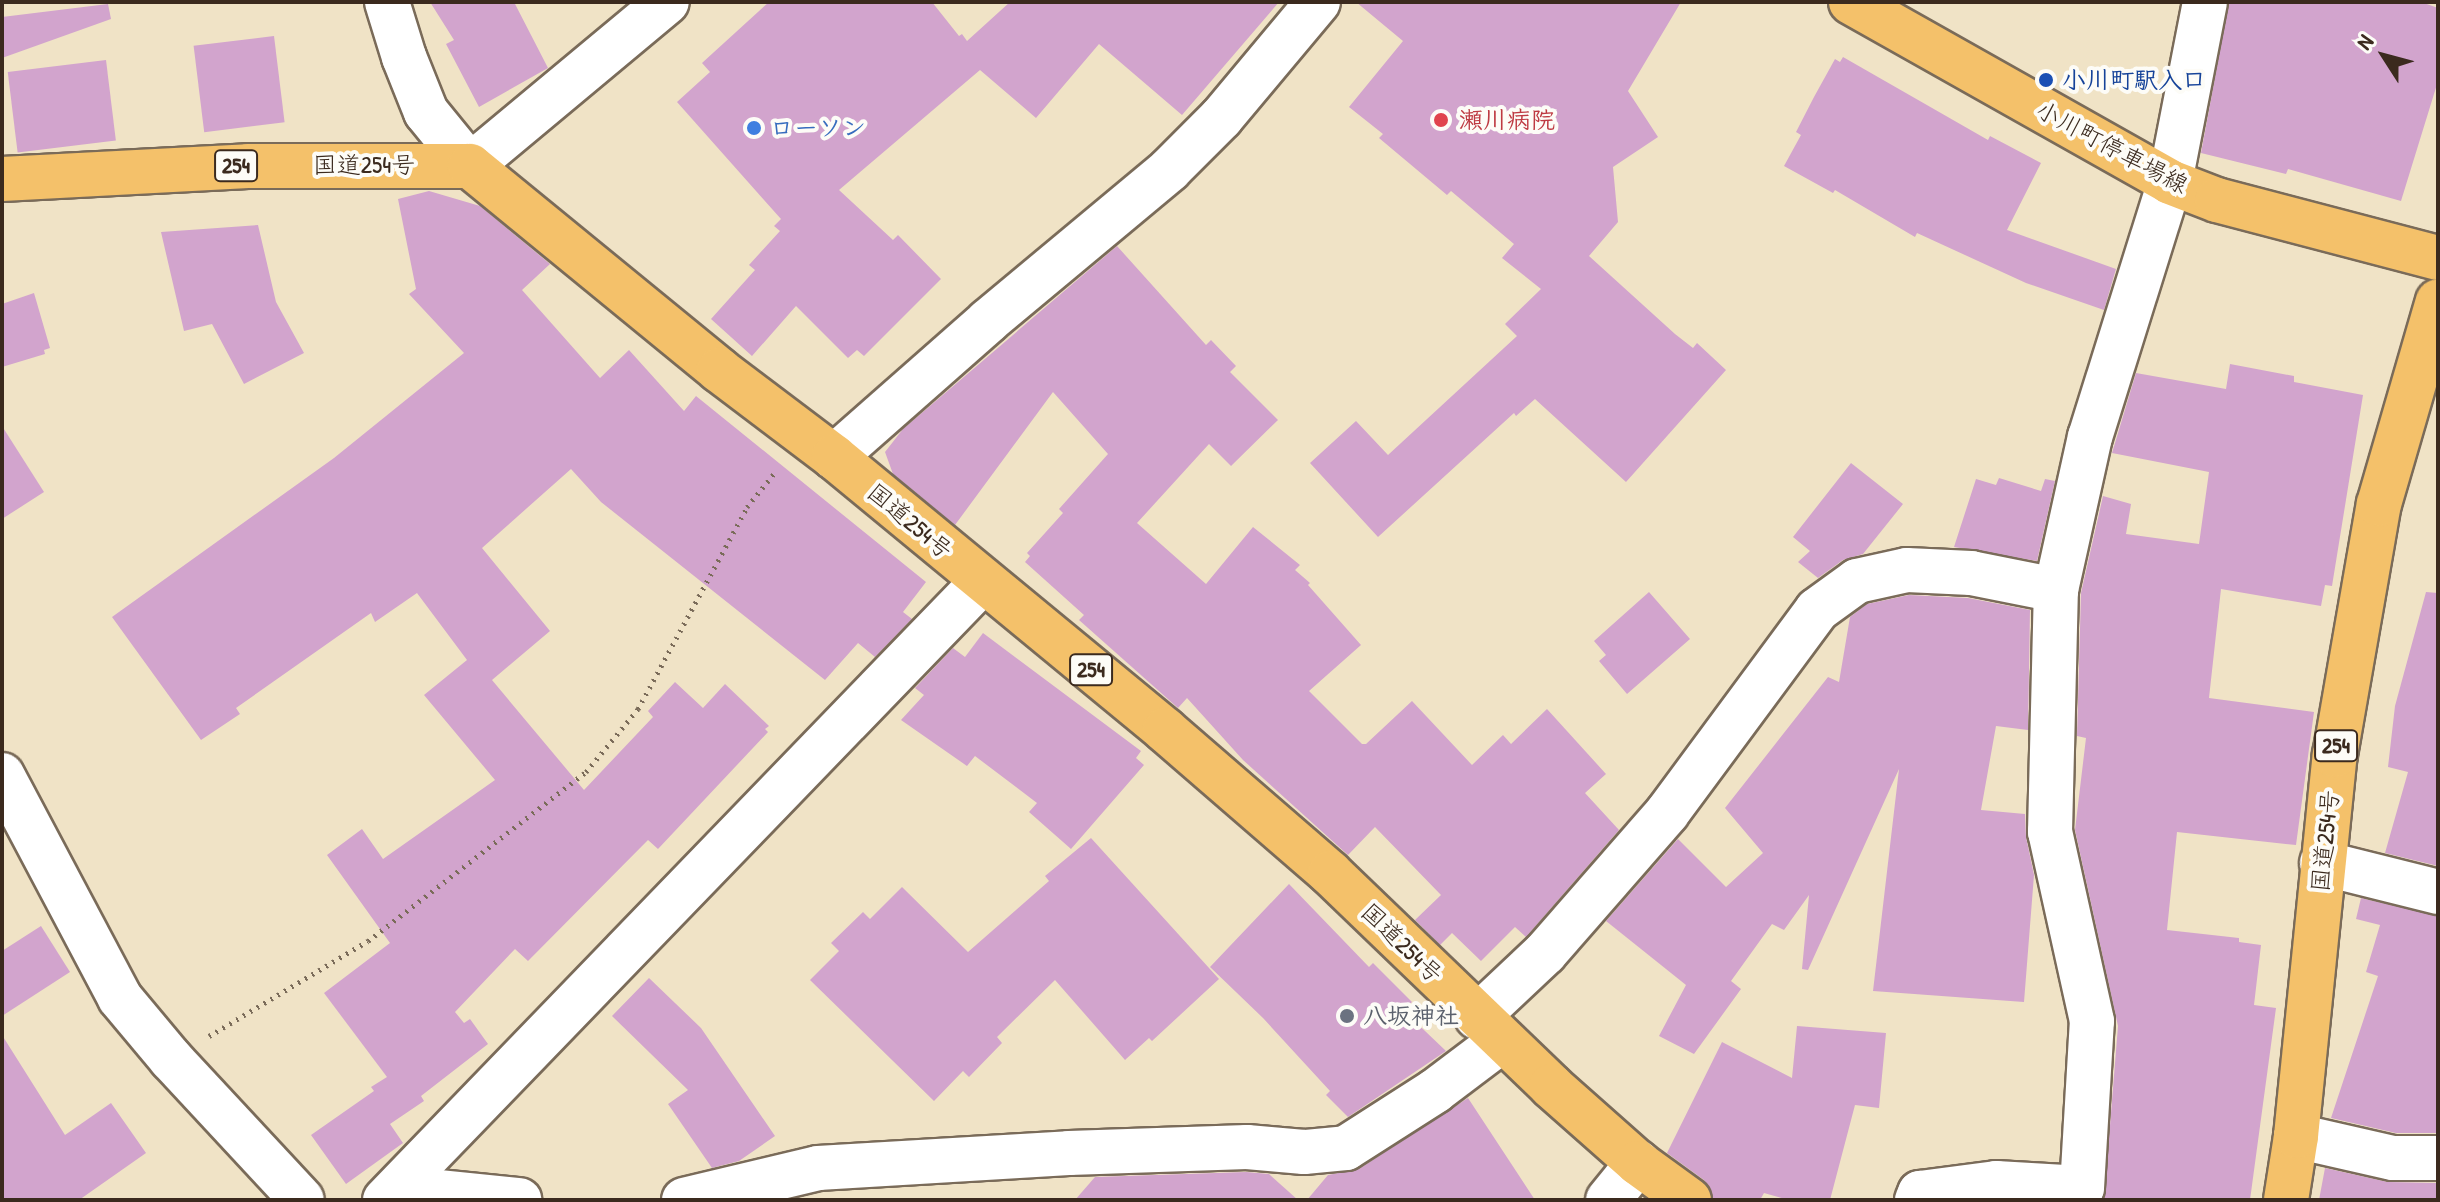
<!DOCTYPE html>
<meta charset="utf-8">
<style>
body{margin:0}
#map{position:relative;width:2440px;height:1202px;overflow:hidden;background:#f0e3c6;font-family:"Patrick Hand","Klee One",sans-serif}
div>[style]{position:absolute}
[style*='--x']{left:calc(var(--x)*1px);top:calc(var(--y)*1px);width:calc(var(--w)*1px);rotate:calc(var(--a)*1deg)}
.building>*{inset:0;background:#d2a4cd;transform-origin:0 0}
.path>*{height:5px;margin-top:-2.5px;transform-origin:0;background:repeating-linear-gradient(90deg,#7a6b59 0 2px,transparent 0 8px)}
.roads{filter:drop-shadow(2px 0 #7a6b59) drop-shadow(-2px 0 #7a6b59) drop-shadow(0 2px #7a6b59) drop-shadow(0 -2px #7a6b59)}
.minor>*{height:44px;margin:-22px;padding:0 22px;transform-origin:22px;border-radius:22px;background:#fff}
.major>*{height:44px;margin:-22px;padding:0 22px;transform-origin:22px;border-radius:22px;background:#f4c16a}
.highway>*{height:44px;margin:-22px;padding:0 22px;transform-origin:22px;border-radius:22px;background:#f4c16a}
.dots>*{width:22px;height:22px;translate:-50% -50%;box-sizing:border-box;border:4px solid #fdfcf7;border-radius:50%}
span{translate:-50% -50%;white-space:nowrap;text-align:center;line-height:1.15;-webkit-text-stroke:8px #fdfcf7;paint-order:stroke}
.shield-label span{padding:2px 6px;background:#fdfcf7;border:2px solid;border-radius:6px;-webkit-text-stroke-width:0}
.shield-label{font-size:22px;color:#3b2a1e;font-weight:700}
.transit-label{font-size:24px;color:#164399;font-weight:700}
.left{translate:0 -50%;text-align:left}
.health-label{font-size:24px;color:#be3a42;font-weight:700}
.shop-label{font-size:24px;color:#366cbe;font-weight:700}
.street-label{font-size:24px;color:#3b2a1e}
.worship-label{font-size:24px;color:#5b616d;font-weight:700}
.frame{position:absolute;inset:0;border:4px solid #3b2a1e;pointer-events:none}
.north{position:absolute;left:2344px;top:16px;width:80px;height:80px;-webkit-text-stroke:6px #fdfcf7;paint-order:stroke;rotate:306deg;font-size:22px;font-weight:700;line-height:32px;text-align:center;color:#3b2a1e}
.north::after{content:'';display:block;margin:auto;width:28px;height:36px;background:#3b2a1e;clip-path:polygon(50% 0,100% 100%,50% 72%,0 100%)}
</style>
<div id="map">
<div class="building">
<i style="clip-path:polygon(430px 2px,514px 2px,548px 68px,479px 107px,446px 44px,454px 40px)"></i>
<i style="clip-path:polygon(769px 2px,932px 2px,959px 36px,962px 34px,967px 41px,1010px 2px,1279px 2px,1182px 115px,1099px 44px,1036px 118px,980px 70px,839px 190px,893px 240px,898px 235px,941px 279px,864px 356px,857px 350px,848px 358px,796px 306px,752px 356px,711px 319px,755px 270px,749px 265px,780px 231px,774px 226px,781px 219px,677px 102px,710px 72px,702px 63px)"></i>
<i style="clip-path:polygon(1356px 2px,1681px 2px,1628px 91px,1658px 137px,1613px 167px,1618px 222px,1589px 256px,1675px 334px,1693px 348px,1697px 343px,1726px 370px,1626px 482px,1535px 399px,1516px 416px,1514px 413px,1378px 537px,1310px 463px,1356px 421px,1388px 455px,1517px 336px,1505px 324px,1541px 289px,1502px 258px,1514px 244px,1451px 191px,1447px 195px,1379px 138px,1383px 134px,1349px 107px,1403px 41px)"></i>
<i style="clip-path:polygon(2229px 2px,2421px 2px,2438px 8px,2438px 81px,2401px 201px,2288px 169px,2286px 174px,2201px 153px)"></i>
<i style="clip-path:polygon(108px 4px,111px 19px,2px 58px,2px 17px)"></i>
<i style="left:274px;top:36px;width:87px;height:81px;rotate:83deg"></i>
<i style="clip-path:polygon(1843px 57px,1988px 140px,1990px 136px,2041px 163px,2007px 230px,2116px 269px,2104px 310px,2026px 283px,1917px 233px,1915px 237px,1835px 190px,1833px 193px,1784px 166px,1801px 135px,1796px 132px,1814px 97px,1835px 59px,1840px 62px)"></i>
<i style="left:106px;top:60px;width:81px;height:99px;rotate:83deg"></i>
<i style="clip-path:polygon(429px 191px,480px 206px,550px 264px,522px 290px,600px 378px,629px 350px,684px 411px,696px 396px,926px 582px,903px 612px,912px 619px,875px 657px,858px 643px,825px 680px,601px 502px,571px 469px,482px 548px,550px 631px,492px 680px,584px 790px,653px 717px,648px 711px,675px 682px,703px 708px,725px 684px,769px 726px,765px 729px,768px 732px,658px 849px,648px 840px,528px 961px,515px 949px,455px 1012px,464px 1023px,470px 1019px,488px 1044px,421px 1096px,424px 1101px,390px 1124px,403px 1143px,346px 1184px,311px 1135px,374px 1091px,371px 1087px,387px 1077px,324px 993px,390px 943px,327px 855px,362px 829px,383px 859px,495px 780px,424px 695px,467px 660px,417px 593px,375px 622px,371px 613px,236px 708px,240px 714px,201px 740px,112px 617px,334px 458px,464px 353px,409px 294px,416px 289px,398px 199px)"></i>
<i style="clip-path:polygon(258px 225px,276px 302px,304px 353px,244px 384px,212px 324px,184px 331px,161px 232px)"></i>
<i style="clip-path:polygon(1117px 246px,1206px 345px,1211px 340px,1236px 366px,1230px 372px,1278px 420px,1231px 466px,1209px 444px,1137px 523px,1206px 584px,1253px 527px,1300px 565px,1295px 570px,1310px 583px,1308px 585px,1361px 645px,1309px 691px,1362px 744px,1366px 744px,1412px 701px,1472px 765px,1503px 735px,1511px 744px,1547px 709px,1606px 774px,1585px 793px,1619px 830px,1526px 937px,1515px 927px,1481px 961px,1452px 933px,1440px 945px,1415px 920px,1441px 895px,1375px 827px,1348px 855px,1243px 760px,1187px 698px,1178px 708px,1079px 620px,1084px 615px,1025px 562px,1030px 556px,1027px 553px,1063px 513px,1059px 509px,1108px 454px,1053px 392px,955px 525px,893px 474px,885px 452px,903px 429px)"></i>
<i style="clip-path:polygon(34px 293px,50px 348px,44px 350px,45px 354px,2px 367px,2px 304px)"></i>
<i style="clip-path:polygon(2230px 364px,2294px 376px,2294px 382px,2363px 395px,2332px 586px,2325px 585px,2321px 606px,2221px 589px,2209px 698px,2314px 712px,2296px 845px,2177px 832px,2167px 930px,2239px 938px,2239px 942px,2261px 945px,2254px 1005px,2276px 1008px,2250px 1200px,2104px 1200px,2118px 1026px,2075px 830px,2086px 738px,2077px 736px,2081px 593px,2103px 496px,2131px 504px,2126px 534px,2199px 544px,2209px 472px,2112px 453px,2136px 373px,2226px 389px)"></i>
<i style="clip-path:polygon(2px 426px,44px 492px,2px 519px)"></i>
<i style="clip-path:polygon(1851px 463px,1903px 504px,1863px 554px,1843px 560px,1818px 578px,1798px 562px,1810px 551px,1793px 537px)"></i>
<i style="clip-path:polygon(1999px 478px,2041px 491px,2045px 479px,2055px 481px,2037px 561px,1954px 547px,1976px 479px,1996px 485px)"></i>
<i style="clip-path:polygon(1649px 592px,1690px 639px,1627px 694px,1599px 661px,1606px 655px,1594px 641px)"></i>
<i style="clip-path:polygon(2426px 592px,2438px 593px,2438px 866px,2385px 853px,2408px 772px,2388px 767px,2395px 706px)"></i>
<i style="clip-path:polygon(1909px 595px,1968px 598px,2030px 610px,2028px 730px,1996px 726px,1981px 810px,2025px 814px,2026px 837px,2034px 875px,2024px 1002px,1873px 991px,1899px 769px,1808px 970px,1802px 969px,1809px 895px,1784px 930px,1772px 924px,1731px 981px,1741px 989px,1694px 1054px,1659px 1036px,1686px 985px,1606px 921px,1678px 839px,1726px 887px,1763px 853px,1725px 808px,1828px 677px,1839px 682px,1850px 617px,1867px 604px)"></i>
<i style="clip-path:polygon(983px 633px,1141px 751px,1136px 758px,1144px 765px,1071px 849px,1029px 812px,1037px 803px,975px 756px,967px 766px,901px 720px,924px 695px,915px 688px,953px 648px,965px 657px)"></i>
<i style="clip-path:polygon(1091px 838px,1219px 979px,1152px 1041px,1149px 1038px,1125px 1060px,1055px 980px,997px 1037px,1002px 1043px,969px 1077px,963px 1071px,934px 1101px,810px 980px,839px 951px,831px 943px,863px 912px,870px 919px,902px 887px,968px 952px,1049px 881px,1045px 876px)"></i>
<i style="clip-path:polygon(1289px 884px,1369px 967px,1373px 963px,1412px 1002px,1403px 1010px,1446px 1051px,1348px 1117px,1326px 1095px,1330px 1091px,1263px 1018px,1210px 967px)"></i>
<i style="clip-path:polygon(2361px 898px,2438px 916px,2438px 1133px,2396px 1133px,2331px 1118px,2378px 976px,2366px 972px,2380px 925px,2356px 919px)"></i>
<i style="clip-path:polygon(41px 926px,70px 972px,2px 1016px,2px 951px)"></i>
<i style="clip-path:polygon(649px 978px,701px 1028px,775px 1136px,739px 1161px,712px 1168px,668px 1104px,688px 1090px,612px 1016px)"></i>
<i style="clip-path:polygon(1797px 1026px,1886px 1033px,1879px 1108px,1855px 1105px,1830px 1200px,1789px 1200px,1764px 1193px,1760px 1200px,1714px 1200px,1704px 1180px,1667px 1153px,1722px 1042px,1792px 1078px)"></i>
<i style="clip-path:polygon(2px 1035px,65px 1135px,111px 1103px,146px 1153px,79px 1200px,2px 1200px)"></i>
<i style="clip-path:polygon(1468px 1098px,1535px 1200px,1307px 1200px,1328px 1175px,1359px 1169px)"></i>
<i style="clip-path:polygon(2325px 1168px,2388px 1182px,2438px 1183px,2438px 1200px,2319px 1200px)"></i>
<i style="clip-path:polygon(1246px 1172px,1269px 1174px,1298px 1200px,1075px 1200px,1095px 1177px)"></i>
</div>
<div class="path">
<i style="--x:209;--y:1036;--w:185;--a:-30.9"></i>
<i style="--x:368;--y:941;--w:276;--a:-37.8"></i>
<i style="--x:586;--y:772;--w:82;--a:-50.5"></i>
<i style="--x:638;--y:709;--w:230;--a:-61.6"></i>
<i style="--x:747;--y:507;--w:46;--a:-51.1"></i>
</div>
<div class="roads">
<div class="minor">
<i style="--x:387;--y:2;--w:58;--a:72.8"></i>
<i style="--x:404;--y:57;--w:59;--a:68.2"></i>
<i style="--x:426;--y:112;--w:70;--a:50.8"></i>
<i style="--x:470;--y:166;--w:256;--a:-39.8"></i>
<i style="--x:834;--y:457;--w:205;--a:-41.4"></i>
<i style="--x:988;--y:321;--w:236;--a:-39.8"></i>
<i style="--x:1169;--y:170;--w:74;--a:-45"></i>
<i style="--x:1221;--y:118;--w:151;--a:-50.1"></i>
<i style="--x:2;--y:775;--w:252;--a:62.1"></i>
<i style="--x:120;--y:998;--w:80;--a:50.1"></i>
<i style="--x:171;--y:1059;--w:192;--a:47.1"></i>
<i style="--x:2322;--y:863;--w:120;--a:14"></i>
<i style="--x:1477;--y:1017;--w:93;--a:-43.3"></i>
<i style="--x:1545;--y:953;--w:186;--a:-48.9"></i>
<i style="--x:1667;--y:813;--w:252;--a:-53.5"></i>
<i style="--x:1817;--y:610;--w:49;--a:-35.9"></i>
<i style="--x:1857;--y:581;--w:51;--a:-12.4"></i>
<i style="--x:1907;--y:570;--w:64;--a:2.7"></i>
<i style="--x:1971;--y:573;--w:87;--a:11.3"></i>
<i style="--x:2296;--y:1136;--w:99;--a:12.8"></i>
<i style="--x:2393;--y:1158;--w:45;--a:0"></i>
<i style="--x:399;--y:1188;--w:121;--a:5.7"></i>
<i style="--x:385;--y:1200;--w:859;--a:-45.99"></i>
<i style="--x:684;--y:1200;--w:138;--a:-13.4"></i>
<i style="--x:818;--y:1168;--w:251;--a:-3.4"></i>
<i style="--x:1069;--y:1153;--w:178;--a:-1.9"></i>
<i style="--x:1247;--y:1147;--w:57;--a:5"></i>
<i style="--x:1304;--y:1152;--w:42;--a:-5.4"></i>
<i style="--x:1346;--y:1148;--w:106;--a:-32.6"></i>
<i style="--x:1435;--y:1091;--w:83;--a:-37.1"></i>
<i style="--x:1608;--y:1200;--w:48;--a:-51"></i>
<i style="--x:1917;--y:1200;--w:8;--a:-67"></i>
<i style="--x:1920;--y:1193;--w:77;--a:-7.5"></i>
<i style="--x:1996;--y:1183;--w:86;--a:3.3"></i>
<i style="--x:2082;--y:1188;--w:167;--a:-86.6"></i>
<i style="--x:2092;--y:1021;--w:194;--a:-102.5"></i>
<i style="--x:2050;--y:832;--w:242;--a:-88.6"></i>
<i style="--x:2056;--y:590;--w:157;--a:-77.5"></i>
<i style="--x:2090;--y:437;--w:267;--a:-72.6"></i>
<i style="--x:2170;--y:182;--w:183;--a:-79"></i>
</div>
<div class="major">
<i style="--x:1851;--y:2;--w:366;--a:29.4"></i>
<i style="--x:2170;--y:182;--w:50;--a:21"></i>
<i style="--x:2217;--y:200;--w:228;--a:14.7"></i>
</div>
<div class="highway">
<i style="--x:2;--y:179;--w:246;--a:-3"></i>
<i style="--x:248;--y:166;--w:222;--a:0"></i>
<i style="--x:470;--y:166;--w:322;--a:39.3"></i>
<i style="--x:719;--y:370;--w:144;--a:37.1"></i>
<i style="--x:834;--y:457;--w:429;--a:39.5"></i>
<i style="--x:1165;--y:730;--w:218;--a:40.9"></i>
<i style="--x:1330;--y:873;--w:307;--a:43.9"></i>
<i style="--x:1551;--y:1086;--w:116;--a:41.5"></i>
<i style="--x:1638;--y:1163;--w:63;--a:36"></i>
<i style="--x:2286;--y:1200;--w:65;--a:-81.1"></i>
<i style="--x:2296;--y:1136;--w:383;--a:-84.2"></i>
<i style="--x:2335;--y:755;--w:255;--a:-80.1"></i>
<i style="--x:2379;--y:504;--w:211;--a:-73.8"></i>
</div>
</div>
<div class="dots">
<i style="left:2046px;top:80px;background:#1a4fb4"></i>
<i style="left:1441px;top:120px;background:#e0444e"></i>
<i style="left:754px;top:128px;background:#3f7fe0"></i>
<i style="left:1347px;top:1016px;background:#6b7280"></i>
</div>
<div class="shield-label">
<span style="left:236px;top:166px">254</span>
<span style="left:1091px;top:670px">254</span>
<span style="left:2336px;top:746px">254</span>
</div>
<div class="transit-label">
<span class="left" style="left:2062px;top:80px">小川町駅入口</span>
</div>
<div class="health-label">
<span class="left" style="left:1459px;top:120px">瀬川病院</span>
</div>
<div class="shop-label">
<span class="left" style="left:770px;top:128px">ローソン</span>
</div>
<div class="street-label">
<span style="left:2112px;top:147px;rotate:28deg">小川町停車場線</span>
<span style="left:364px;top:165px">国道254号</span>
<span style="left:910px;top:521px;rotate:40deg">国道254号</span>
<span style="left:2325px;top:841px;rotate:-84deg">国道254号</span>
<span style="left:1402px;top:943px;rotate:44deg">国道254号</span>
</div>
<div class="worship-label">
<span class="left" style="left:1363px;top:1016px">八坂神社</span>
</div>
<div class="frame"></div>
<div class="north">N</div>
</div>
